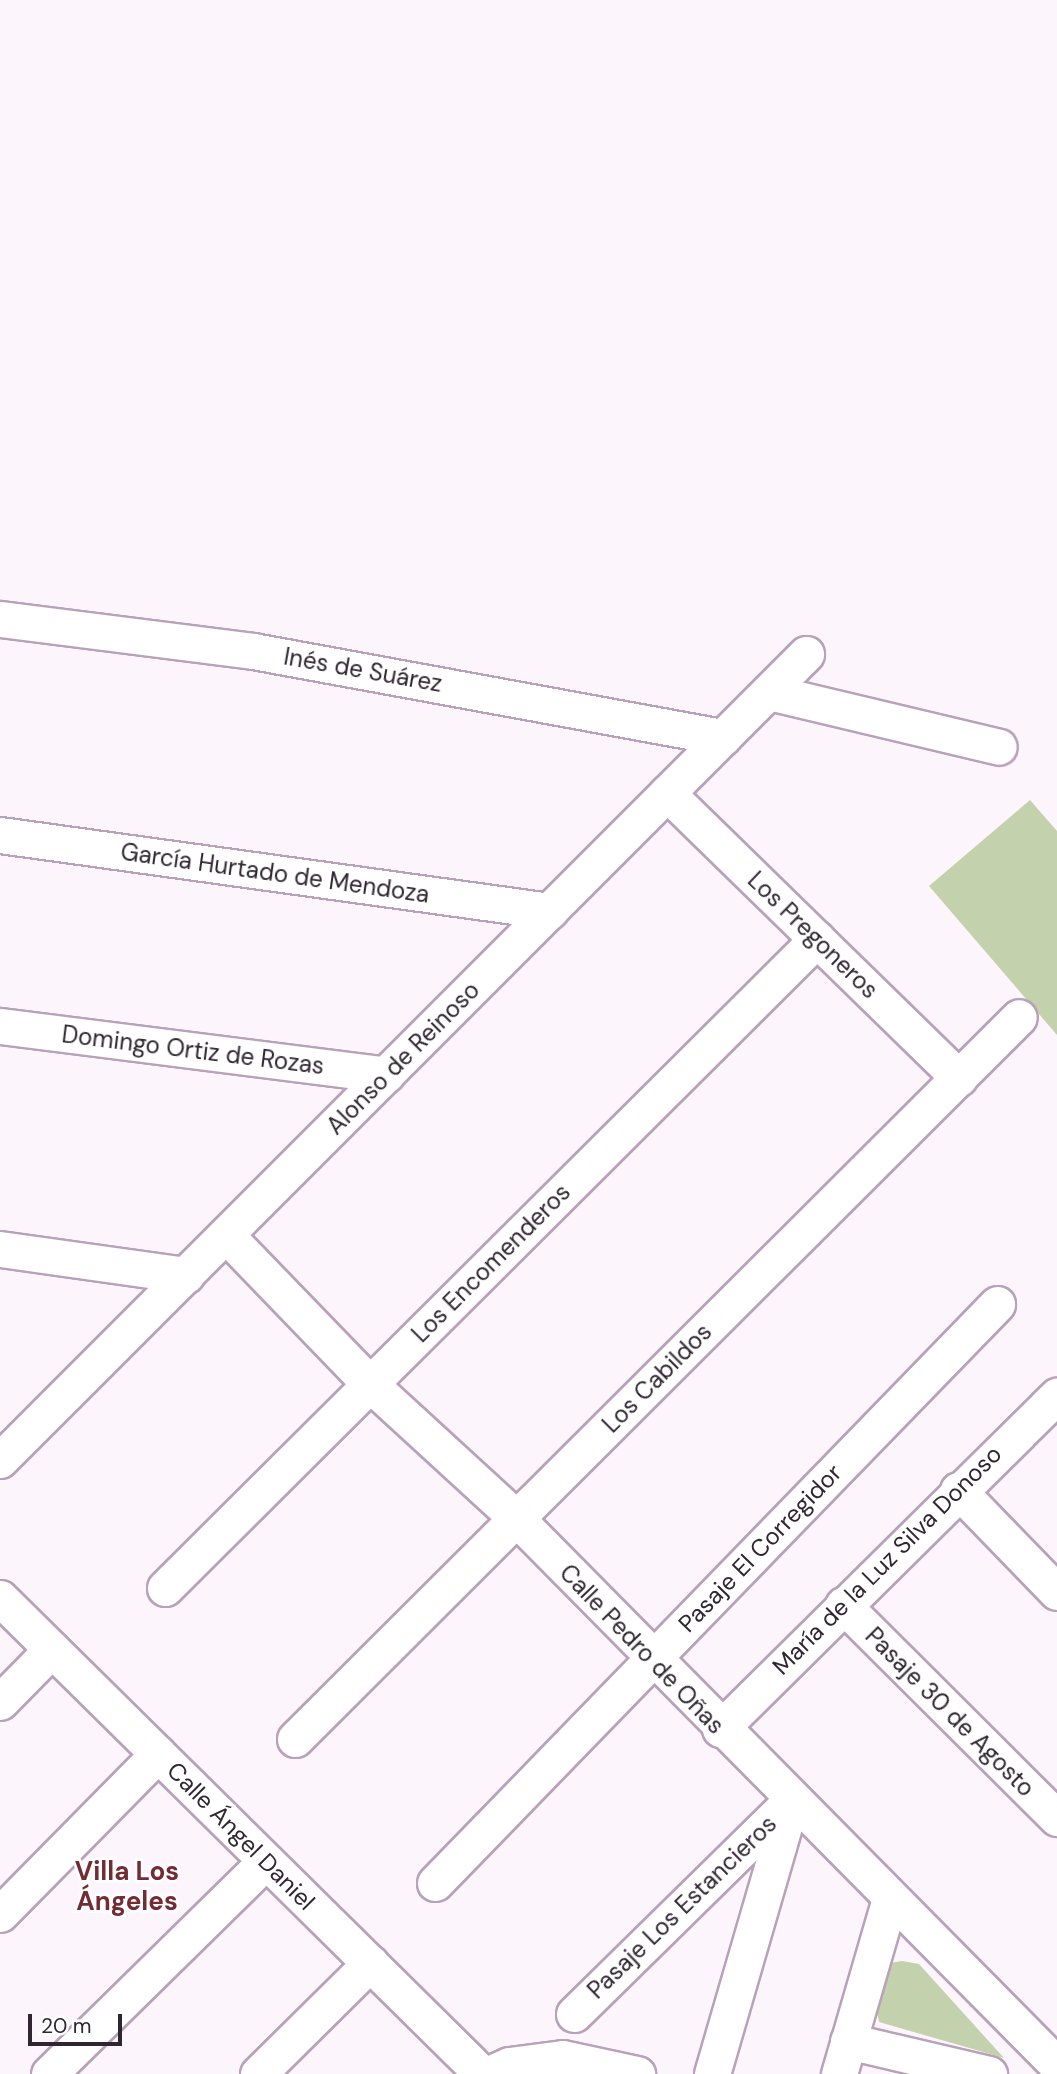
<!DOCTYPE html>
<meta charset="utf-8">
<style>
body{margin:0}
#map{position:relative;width:1057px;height:2074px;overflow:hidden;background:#fcf6fc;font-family:"DM Sans",sans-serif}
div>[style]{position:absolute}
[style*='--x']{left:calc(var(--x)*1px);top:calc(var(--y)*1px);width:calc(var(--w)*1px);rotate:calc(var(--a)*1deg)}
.green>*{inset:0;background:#c3d1ac}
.roads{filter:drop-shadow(2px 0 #b9a1bb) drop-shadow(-2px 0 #b9a1bb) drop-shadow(0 2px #b9a1bb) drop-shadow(0 -2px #b9a1bb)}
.street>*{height:35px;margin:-17.5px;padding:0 17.5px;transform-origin:17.5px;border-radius:17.5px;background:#fff}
span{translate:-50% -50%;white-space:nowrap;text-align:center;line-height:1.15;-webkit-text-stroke:5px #fff;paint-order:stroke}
.street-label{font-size:24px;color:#2f2630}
.neighbourhood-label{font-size:26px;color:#732c34;font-weight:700}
.scale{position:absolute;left:28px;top:2014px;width:94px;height:32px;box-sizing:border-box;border:4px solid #2f2630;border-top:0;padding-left:9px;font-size:21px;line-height:24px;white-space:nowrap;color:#2f2630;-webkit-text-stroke:5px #fff;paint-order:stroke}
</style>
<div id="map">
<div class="green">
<i style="clip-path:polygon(1030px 800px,1057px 831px,1057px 1035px,929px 886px)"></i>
<i style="clip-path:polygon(902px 1961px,919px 1964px,1004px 2058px,879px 2022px,876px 2007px,890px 1963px)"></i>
</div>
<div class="roads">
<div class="street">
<i style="--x:0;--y:619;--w:255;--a:7.2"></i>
<i style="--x:253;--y:651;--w:478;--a:10.4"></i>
<i style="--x:769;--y:692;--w:236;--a:13.4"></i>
<i style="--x:667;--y:793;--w:408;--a:44.3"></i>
<i style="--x:0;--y:835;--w:555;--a:7.87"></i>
<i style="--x:0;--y:1026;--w:389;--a:7.2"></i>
<i style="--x:226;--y:1235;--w:207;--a:46"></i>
<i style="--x:370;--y:1384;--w:198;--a:42.5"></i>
<i style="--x:516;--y:1518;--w:769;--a:45.32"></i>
<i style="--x:0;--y:1249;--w:188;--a:8"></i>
<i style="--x:0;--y:1460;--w:1140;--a:-45"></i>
<i style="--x:958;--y:1490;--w:142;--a:45.9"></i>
<i style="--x:165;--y:1588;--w:920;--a:-44.87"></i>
<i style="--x:0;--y:1598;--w:677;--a:44.64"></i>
<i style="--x:843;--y:1605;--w:302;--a:44.9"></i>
<i style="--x:0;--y:1702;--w:74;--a:-45.5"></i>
<i style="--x:720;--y:1729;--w:474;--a:-44.7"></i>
<i style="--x:295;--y:1739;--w:1022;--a:-44.92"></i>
<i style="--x:435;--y:1883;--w:807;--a:-45.85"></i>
<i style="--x:0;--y:1914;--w:225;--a:-45.4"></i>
<i style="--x:574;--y:2014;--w:304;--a:-44.5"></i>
<i style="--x:848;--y:2041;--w:145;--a:13.2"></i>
<i style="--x:49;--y:2074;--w:304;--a:-44.5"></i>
<i style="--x:258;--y:2074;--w:158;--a:-44.7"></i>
<i style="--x:489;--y:2074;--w:22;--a:-24"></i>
<i style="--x:509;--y:2065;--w:54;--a:-7.4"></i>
<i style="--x:563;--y:2058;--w:76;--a:12.2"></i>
<i style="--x:712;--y:2074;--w:280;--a:-73.8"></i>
<i style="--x:839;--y:2074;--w:182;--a:-73.8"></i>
</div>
</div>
<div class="street-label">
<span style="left:363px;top:670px;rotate:10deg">Inés de Suárez</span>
<span style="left:275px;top:873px;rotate:8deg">García Hurtado de Mendoza</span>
<span style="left:813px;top:935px;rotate:44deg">Los Pregoneros</span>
<span style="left:193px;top:1050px;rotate:7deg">Domingo Ortiz de Rozas</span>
<span style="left:403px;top:1058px;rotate:-45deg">Alonso de Reinoso</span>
<span style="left:491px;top:1263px;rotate:-45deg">Los Encomenderos</span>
<span style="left:657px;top:1378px;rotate:-45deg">Los Cabildos</span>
<span style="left:760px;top:1548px;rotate:-46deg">Pasaje El Corregidor</span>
<span style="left:887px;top:1560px;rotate:-45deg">María de la Luz Silva Donoso</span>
<span style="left:642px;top:1649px;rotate:46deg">Calle Pedro de Oñas</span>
<span style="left:950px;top:1712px;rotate:45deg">Pasaje 30 de Agosto</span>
<span style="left:241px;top:1836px;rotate:45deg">Calle Ángel Daniel</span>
<span style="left:682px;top:1907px;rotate:-44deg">Pasaje Los Estancieros</span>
</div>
<div class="neighbourhood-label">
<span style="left:127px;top:1887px">Villa Los<br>Ángeles</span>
</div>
<div class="scale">20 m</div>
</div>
